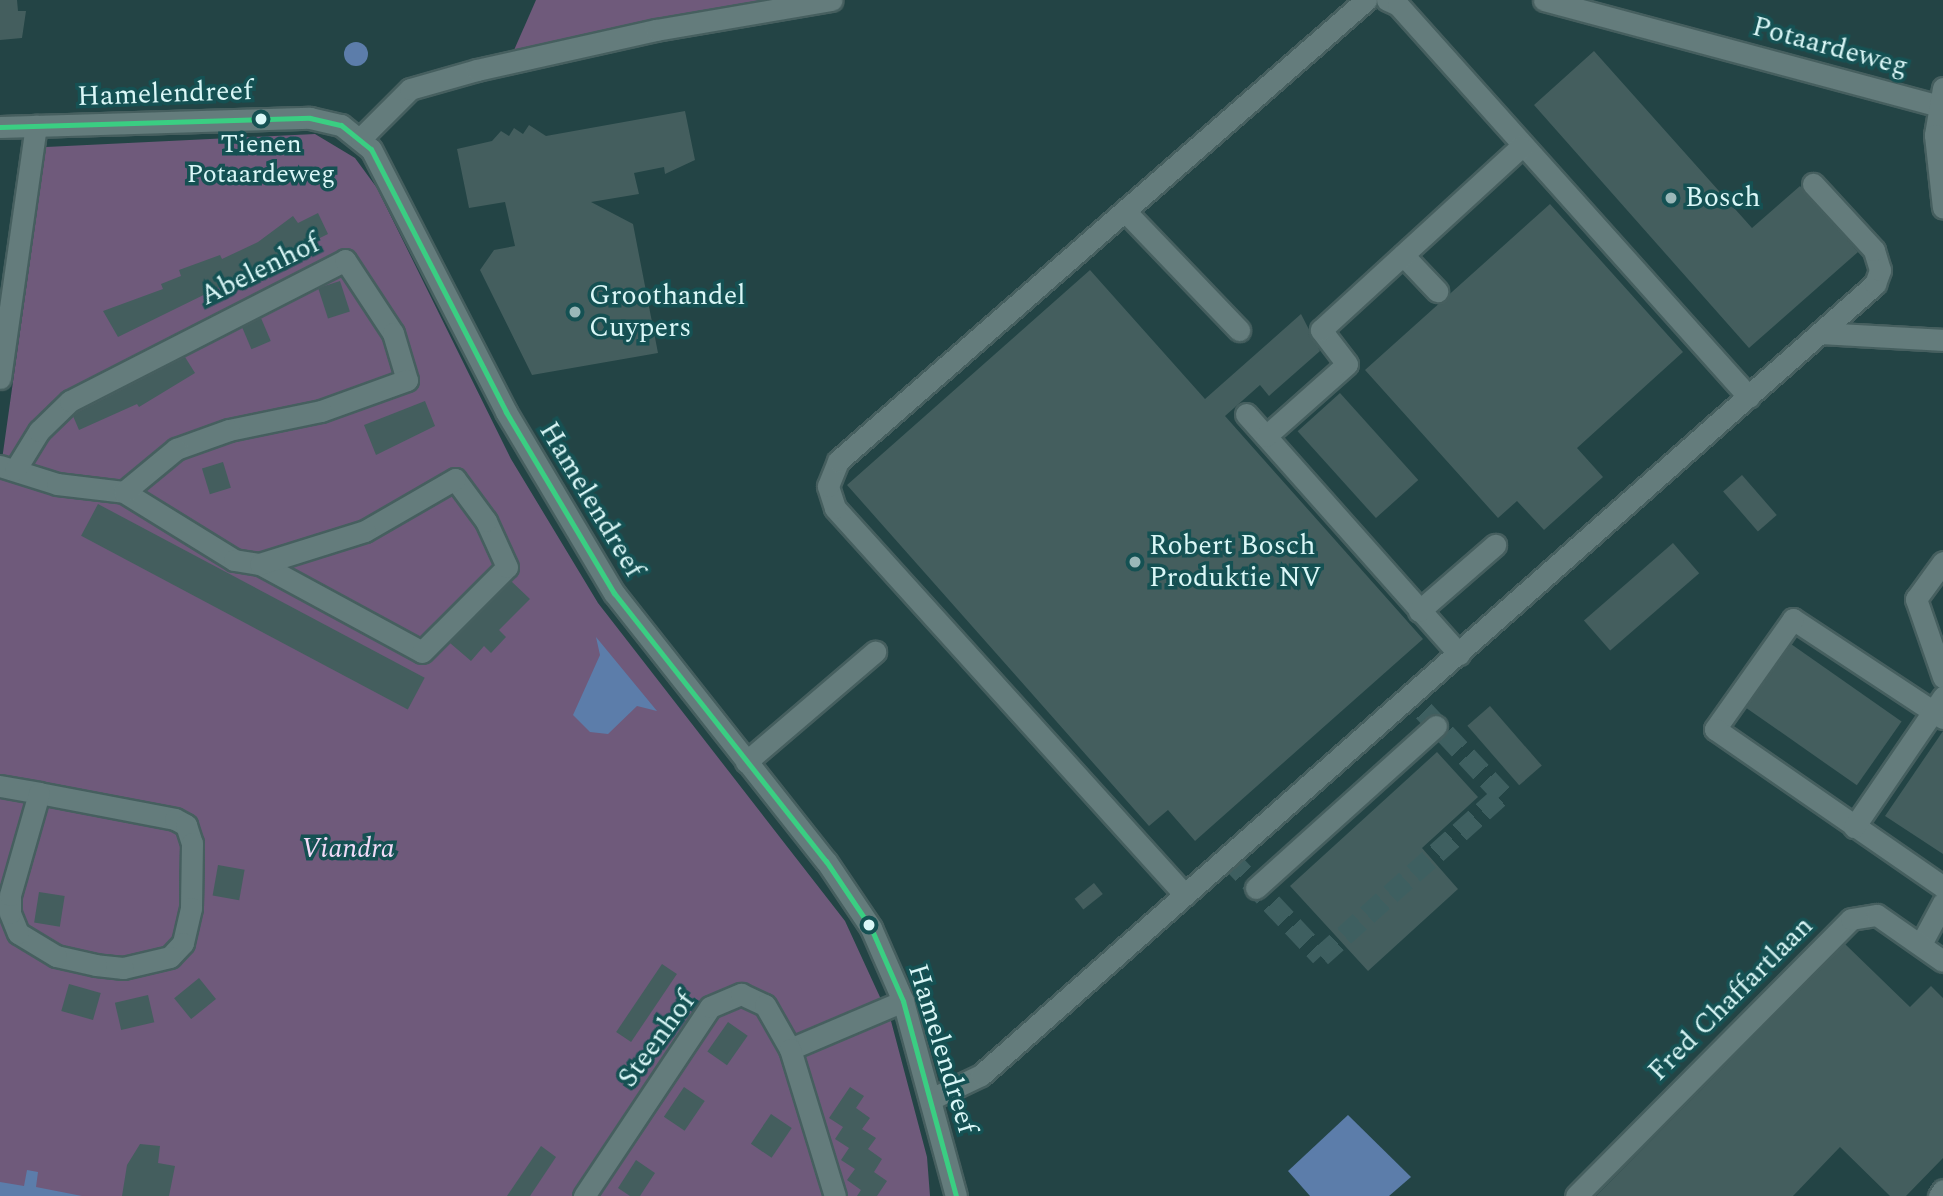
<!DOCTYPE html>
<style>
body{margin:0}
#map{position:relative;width:1943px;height:1196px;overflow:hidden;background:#234445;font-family:Spectral,serif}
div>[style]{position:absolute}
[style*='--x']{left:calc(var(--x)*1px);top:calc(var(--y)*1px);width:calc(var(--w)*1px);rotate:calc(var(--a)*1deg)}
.green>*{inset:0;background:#6f5a7b}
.water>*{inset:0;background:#5c7daa}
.round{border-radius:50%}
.building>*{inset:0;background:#445e5e;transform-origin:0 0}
.minor-tunnel>*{height:21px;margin-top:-10.5px;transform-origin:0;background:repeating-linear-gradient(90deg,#3e5f60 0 21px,transparent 0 31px)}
.roads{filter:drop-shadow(2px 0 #465f5f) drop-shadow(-2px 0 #465f5f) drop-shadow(0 2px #465f5f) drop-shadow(0 -2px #465f5f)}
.minor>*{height:21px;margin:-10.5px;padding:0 10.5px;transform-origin:10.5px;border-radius:10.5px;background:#647c7c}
.bus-1>*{height:5px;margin:-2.5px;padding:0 2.5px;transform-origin:2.5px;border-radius:2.5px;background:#3ace82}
.dots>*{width:19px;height:19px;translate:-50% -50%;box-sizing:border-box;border:4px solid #155153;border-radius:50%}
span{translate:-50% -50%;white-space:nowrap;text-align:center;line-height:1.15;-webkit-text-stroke:7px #155153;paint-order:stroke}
.bus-label{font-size:26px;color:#daf7f7}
.street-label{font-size:28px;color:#daf7f7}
.poi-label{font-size:28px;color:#daf7f7}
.left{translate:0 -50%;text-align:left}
.park-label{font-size:28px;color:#f2dbf8;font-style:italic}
</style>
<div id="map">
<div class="green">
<i style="clip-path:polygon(536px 0,766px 0,511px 57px)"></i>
<i style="clip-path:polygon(315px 134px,355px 158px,377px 188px,511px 459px,598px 603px,845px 921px,891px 1021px,927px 1157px,930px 1196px,0 1196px,0 474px,46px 147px)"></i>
</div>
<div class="water">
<i class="round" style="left:344px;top:42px;width:24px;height:24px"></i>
<i style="clip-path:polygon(596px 637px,657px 711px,637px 706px,608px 734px,590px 732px,573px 715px,600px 655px)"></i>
<i style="clip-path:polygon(1348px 1115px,1411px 1177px,1389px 1196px,1310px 1196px,1288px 1171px)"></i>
<i style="clip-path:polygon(27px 1170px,38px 1172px,36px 1187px,82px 1196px,0 1196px,0 1182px,24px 1186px)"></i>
</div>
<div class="building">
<i style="clip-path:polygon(0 0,17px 0,18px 11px,26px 11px,22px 38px,0 40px)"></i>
<i style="clip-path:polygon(1594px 51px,1752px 228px,1800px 186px,1858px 252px,1749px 348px,1534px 105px)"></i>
<i style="clip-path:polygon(685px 111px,695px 160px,665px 174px,664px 167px,634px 173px,639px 194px,591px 202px,633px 224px,658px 353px,532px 375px,480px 270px,494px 250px,515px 246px,505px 202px,469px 208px,457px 149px,492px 141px,501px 131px,509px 136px,514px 128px,523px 134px,529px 125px,546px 136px)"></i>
<i style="clip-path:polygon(1550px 204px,1683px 352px,1577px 448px,1603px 477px,1544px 530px,1517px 501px,1498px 518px,1365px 370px)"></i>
<i style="clip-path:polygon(318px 213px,328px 234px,118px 337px,103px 311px,163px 289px,161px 284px,181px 276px,179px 270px,220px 255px,222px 259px,258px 242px,293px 216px,298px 223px)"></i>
<i style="clip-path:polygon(1090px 270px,1205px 399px,1301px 314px,1320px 351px,1269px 396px,1260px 385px,1225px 416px,1423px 639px,1195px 841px,1168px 810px,1149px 826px,847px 485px)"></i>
<i style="left:340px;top:281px;width:32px;height:23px;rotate:72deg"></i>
<i style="left:261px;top:318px;width:25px;height:21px;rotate:67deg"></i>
<i style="clip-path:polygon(185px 357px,195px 373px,139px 407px,137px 404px,79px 430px,73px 416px,78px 412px)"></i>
<i style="left:1340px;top:393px;width:117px;height:57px;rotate:48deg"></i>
<i style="clip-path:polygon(425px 401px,435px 426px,376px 455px,364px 425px)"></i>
<i style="left:223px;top:462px;width:27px;height:22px;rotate:73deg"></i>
<i style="left:1742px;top:475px;width:53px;height:25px;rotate:49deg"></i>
<i style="left:98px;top:504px;width:370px;height:36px;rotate:28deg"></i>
<i style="left:1673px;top:543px;width:40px;height:118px;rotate:49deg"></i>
<i style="clip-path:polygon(511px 581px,530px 599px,499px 630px,506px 637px,491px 653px,484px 646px,471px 661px,450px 643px)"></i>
<i style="left:1791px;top:644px;width:135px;height:78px;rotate:35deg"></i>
<i style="left:1490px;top:706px;width:79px;height:30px;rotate:49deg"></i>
<i style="clip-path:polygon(1943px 731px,1943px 854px,1885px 816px)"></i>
<i style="clip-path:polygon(1437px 752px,1478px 797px,1422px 848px,1458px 889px,1368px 971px,1290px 886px)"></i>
<i style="left:218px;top:865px;width:27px;height:31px;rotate:10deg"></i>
<i style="left:1094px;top:883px;width:14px;height:25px;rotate:51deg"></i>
<i style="left:39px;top:892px;width:26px;height:31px;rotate:9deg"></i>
<i style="clip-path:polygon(1845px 944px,1910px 1007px,1931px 986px,1943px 998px,1943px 1158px,1906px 1196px,1890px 1196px,1840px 1147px,1793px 1196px,1596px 1196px)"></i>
<i style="left:662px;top:964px;width:18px;height:82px;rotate:34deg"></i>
<i style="left:199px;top:978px;width:27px;height:32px;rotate:51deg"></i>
<i style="left:69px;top:984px;width:33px;height:28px;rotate:16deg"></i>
<i style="left:148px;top:995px;width:28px;height:34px;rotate:77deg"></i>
<i style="left:728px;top:1022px;width:24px;height:36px;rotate:35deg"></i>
<i style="left:684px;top:1087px;width:25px;height:36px;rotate:34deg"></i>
<i style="clip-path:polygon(850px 1087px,864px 1096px,856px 1108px,870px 1118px,862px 1129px,876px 1138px,868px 1149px,882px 1159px,874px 1172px,887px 1181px,877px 1196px,857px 1196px,861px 1190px,847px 1180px,855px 1169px,841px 1160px,849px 1148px,835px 1139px,843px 1127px,829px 1118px)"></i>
<i style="left:771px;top:1114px;width:25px;height:36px;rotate:34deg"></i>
<i style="clip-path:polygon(140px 1144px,160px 1146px,158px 1163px,175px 1166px,169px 1196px,122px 1196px,127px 1165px)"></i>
<i style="clip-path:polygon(541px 1146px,556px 1157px,530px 1196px,507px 1196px)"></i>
<i style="clip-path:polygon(636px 1160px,655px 1173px,640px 1196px,630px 1196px,618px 1188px)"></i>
</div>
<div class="minor-tunnel">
<i style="--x:1229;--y:858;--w:134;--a:46.8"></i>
<i style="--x:1321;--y:956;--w:243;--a:-41.8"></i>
<i style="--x:1502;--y:794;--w:132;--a:-133.2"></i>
</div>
<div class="roads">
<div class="minor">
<i style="--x:1387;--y:0;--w:12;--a:24"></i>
<i style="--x:1398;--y:5;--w:526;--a:48.16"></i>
<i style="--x:1544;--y:0;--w:409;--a:15"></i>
<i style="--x:1943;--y:88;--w:48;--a:99.7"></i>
<i style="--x:1935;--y:135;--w:73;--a:83.7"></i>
<i style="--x:0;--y:127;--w:310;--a:-1.7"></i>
<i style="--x:310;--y:118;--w:32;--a:13"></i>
<i style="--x:341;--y:125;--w:38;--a:39"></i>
<i style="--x:371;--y:149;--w:296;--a:62.8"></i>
<i style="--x:506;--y:412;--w:211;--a:59.2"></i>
<i style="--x:614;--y:593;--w:342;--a:51.7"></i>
<i style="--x:826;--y:861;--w:81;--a:56.1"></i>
<i style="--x:871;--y:928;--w:80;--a:66.3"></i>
<i style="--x:903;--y:1001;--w:202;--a:74.8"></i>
<i style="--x:361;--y:138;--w:69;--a:-45"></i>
<i style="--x:410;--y:89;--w:70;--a:-15.8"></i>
<i style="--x:477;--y:70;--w:183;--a:-12.6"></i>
<i style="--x:656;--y:30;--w:178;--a:-9.7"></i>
<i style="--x:1125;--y:211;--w:165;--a:46.2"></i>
<i style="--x:1403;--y:255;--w:50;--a:46.6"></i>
<i style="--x:1822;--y:333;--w:121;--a:3.3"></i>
<i style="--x:0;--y:378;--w:255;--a:-81.9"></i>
<i style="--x:1246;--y:414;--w:321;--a:48.4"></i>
<i style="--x:1266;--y:436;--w:108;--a:-41.6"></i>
<i style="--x:1347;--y:364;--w:43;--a:-127.4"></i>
<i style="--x:1321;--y:330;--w:271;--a:-42.5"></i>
<i style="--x:0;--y:466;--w:60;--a:17.5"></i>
<i style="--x:57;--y:484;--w:67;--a:6.8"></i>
<i style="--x:124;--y:492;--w:129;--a:31.7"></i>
<i style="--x:234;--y:560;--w:26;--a:9"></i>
<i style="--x:260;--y:564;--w:184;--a:28.5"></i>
<i style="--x:422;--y:652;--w:120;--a:-45"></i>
<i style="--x:507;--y:567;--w:51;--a:-114.5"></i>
<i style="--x:486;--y:521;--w:52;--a:-126.4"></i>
<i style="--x:455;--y:479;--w:104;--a:150"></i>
<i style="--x:365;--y:531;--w:110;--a:162.6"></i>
<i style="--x:15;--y:470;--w:46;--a:-58.4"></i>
<i style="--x:39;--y:431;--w:43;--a:-44.1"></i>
<i style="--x:70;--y:401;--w:309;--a:-27.1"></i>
<i style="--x:345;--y:260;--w:87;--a:56.7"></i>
<i style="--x:393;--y:333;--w:49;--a:73.4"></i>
<i style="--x:407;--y:380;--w:91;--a:160.2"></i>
<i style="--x:321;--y:411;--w:94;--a:168.3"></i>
<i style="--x:229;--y:430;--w:56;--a:160.3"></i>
<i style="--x:176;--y:449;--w:67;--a:140.4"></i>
<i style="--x:1943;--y:562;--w:46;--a:126.1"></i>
<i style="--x:1916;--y:599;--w:83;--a:70.9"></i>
<i style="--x:1419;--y:611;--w:101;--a:-41"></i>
<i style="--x:1943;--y:718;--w:180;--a:-146.6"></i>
<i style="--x:1793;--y:619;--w:135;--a:125.3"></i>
<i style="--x:1715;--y:729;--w:277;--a:34.7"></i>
<i style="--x:746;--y:762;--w:170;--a:-40.5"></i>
<i style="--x:0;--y:786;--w:40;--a:10"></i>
<i style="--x:39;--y:793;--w:138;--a:10.8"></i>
<i style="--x:175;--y:819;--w:13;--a:29"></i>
<i style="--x:186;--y:825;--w:19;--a:72"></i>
<i style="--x:192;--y:843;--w:65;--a:90.9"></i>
<i style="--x:191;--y:908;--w:36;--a:103"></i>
<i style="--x:183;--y:943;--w:19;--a:133"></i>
<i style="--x:170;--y:957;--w:48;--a:166.8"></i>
<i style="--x:123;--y:968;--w:27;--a:-174"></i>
<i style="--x:96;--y:965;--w:41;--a:-167.3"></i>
<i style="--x:56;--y:956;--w:44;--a:-148.8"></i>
<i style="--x:18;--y:933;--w:22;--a:-112"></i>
<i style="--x:10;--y:913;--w:18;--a:-90"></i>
<i style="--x:10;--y:895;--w:106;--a:-74.1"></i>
<i style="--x:1854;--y:827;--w:158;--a:-55.6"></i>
<i style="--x:1256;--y:888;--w:242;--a:-42"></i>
<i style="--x:1185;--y:895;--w:522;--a:-132.13"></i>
<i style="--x:835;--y:508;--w:23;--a:-108"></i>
<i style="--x:828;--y:486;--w:27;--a:-68"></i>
<i style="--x:838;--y:461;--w:701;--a:-41.12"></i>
<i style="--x:1921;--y:944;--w:47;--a:-61.8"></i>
<i style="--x:790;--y:1049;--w:123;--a:-23"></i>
<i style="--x:931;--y:1099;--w:55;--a:-25.6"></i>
<i style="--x:981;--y:1075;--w:1194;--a:-41.5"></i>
<i style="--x:1875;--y:284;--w:15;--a:-70"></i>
<i style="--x:1880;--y:270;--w:21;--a:-107"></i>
<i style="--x:1874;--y:250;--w:90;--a:-132.7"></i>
<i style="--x:584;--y:1196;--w:227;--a:-56.3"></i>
<i style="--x:710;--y:1007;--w:34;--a:-23"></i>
<i style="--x:741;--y:994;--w:26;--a:25"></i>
<i style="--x:765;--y:1005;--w:51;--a:60.4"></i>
<i style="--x:790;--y:1049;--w:154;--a:73"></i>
<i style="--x:1576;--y:1196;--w:390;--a:-45.2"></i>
<i style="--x:1851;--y:919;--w:26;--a:-9"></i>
<i style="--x:1877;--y:915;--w:80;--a:34.9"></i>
<i style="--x:1939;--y:1196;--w:7;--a:-56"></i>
</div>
</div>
<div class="bus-1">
<i style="--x:0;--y:127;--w:310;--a:-1.7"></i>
<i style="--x:310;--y:118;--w:32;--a:13"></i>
<i style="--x:341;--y:125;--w:38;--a:39"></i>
<i style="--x:371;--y:149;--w:296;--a:62.8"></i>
<i style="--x:506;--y:412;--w:211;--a:59.2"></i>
<i style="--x:614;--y:593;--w:342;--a:51.7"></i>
<i style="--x:826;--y:861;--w:81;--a:56.1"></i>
<i style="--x:871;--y:928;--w:80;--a:66.3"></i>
<i style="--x:903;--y:1001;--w:202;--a:74.8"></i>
</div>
<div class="dots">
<i style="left:261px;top:119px;background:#daf7f7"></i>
<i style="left:1671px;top:198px;background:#9ab8b9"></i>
<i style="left:575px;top:312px;background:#9ab8b9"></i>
<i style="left:1135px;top:562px;background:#9ab8b9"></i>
<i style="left:869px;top:925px;background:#daf7f7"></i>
</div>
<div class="bus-label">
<span style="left:261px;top:160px">Tienen<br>Potaardeweg</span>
</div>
<div class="street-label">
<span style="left:1830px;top:47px;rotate:15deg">Potaardeweg</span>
<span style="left:165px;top:94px;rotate:-2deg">Hamelendreef</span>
<span style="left:260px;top:270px;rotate:-26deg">Abelenhof</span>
<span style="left:591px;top:500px;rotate:59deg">Hamelendreef</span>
<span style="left:1731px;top:999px;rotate:-45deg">Fred Chaffartlaan</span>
<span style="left:657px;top:1040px;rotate:-54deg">Steenhof</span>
<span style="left:942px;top:1049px;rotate:73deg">Hamelendreef</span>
</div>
<div class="poi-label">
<span class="left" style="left:1685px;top:198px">Bosch</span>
<span class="left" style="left:589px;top:312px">Groothandel<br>Cuypers</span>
<span class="left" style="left:1149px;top:562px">Robert Bosch<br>Produktie NV</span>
</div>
<div class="park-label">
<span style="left:348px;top:849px">Viandra</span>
</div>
</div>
